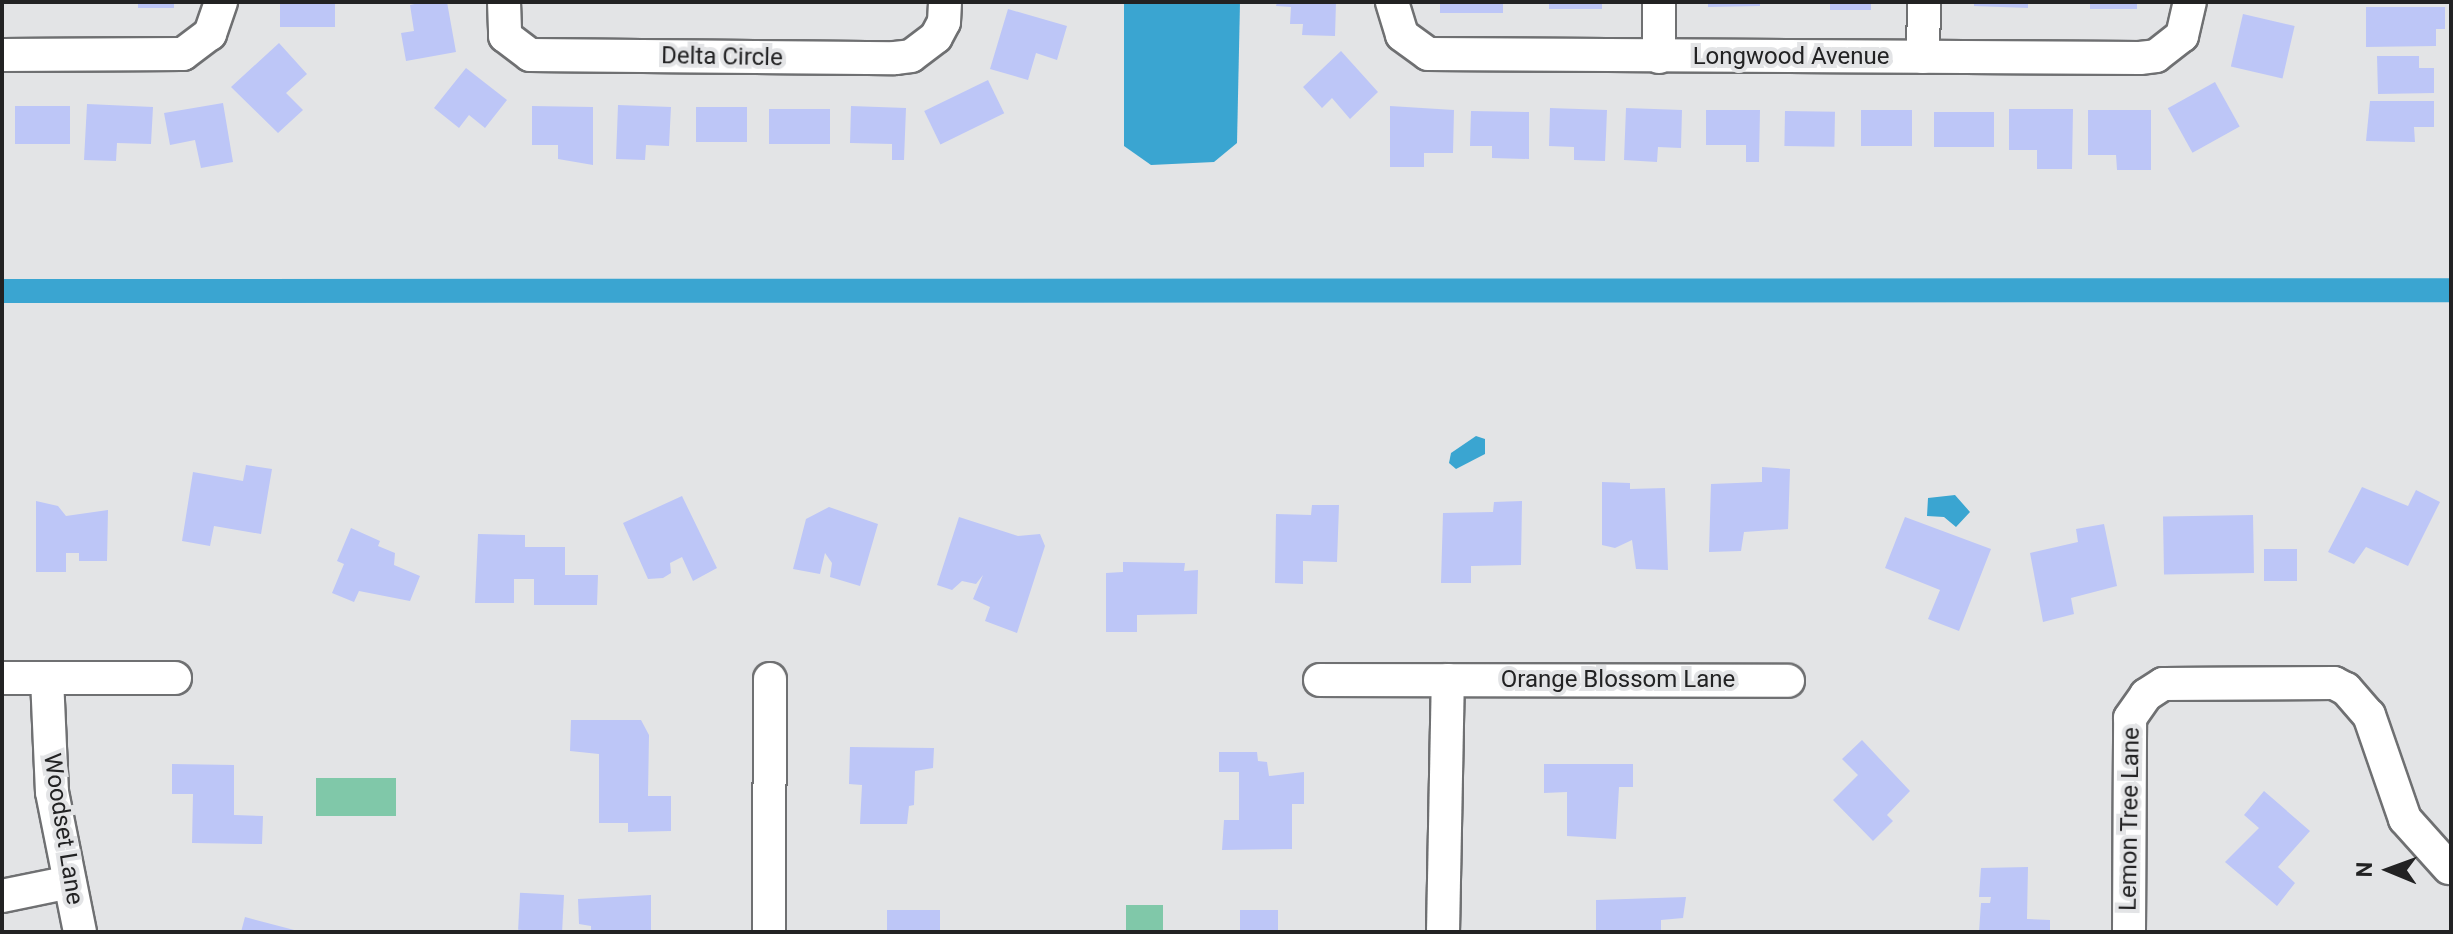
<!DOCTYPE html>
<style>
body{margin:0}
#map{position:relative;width:2453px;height:934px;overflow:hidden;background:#e3e4e6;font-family:Roboto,sans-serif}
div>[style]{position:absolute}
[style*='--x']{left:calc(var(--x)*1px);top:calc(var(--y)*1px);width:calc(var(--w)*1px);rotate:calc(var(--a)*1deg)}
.green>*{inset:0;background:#80c8a9;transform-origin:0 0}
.water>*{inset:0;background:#3aa5d1}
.canal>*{height:24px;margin:-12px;padding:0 12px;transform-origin:12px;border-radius:12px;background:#3aa5d1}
.building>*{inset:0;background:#bdc6f7;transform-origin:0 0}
.roads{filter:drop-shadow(2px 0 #6f7072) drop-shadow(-2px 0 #6f7072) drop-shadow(0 2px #6f7072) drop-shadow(0 -2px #6f7072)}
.minor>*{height:32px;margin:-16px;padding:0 16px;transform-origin:16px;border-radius:16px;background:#fff}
span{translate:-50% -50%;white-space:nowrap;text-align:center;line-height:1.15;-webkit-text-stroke:8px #e3e4e6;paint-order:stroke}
.street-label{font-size:24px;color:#222223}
.frame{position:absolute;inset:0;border:4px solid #222223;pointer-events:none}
.north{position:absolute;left:2349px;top:830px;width:80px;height:80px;-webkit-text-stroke:6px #e3e4e6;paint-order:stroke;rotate:271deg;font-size:22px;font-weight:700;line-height:32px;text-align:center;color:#222223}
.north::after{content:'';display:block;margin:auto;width:28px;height:36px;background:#222223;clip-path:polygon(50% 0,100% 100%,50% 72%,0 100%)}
</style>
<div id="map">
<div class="green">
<i style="left:316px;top:778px;width:80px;height:38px"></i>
<i style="left:1126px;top:905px;width:37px;height:27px"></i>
</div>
<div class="water">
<i style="clip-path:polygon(1124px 2px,1240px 2px,1237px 143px,1214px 162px,1151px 165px,1124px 146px)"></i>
<i style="clip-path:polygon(1476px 436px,1485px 439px,1485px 454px,1456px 469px,1449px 463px,1451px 453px)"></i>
<i style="clip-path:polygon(1955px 495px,1970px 512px,1956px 527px,1944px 517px,1927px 516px,1928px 498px)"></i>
</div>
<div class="canal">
<i style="--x:2;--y:291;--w:2449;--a:-0.02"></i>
</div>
<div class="building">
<i style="left:138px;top:2px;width:36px;height:6px"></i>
<i style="left:280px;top:2px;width:55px;height:25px"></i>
<i style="clip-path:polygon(424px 2px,447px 2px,456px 52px,406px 61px,401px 33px,414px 31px,410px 5px)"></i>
<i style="clip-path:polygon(1277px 2px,1336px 2px,1335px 36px,1302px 35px,1303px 24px,1290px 24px,1291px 7px,1276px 6px)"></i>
<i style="left:1440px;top:2px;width:63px;height:11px"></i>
<i style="left:1549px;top:2px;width:53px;height:7px"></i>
<i style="clip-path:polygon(1708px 2px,1760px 2px,1760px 6px,1708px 7px)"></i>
<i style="left:1830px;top:2px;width:41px;height:8px"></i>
<i style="clip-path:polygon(1974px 2px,2028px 2px,2028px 8px,1974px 6px)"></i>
<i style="left:2090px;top:2px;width:47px;height:7px"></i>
<i style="clip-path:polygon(2366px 7px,2445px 7px,2445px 29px,2436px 29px,2436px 46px,2366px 47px)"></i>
<i style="clip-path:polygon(1008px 9px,1067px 26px,1057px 60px,1036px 53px,1028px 80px,990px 69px)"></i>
<i style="left:2243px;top:14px;width:53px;height:54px;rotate:13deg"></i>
<i style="clip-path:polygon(279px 43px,307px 74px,286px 93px,303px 110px,278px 133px,231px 87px)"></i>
<i style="clip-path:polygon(1341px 51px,1378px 92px,1350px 119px,1332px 98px,1322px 108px,1303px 87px)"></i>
<i style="clip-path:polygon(2377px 56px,2419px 56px,2419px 68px,2434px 68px,2434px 93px,2378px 94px)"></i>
<i style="clip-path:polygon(466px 68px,507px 100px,485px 128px,469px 115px,459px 128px,434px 108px)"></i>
<i style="left:988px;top:80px;width:37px;height:71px;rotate:64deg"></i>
<i style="left:2215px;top:82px;width:51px;height:54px;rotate:61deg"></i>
<i style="clip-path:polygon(2370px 101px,2434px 101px,2434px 127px,2414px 127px,2415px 142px,2366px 141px)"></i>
<i style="clip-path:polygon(223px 103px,233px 162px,201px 168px,195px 140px,170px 145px,164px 113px)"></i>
<i style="clip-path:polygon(87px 104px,153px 107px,151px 144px,117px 143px,116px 161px,84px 160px)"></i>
<i style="clip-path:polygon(618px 105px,671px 107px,669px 146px,646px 145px,645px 160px,616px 159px)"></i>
<i style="left:15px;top:106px;width:55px;height:38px"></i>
<i style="clip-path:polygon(532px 106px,593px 107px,593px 165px,558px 159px,558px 145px,532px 145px)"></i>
<i style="clip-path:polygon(851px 106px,906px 108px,904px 160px,892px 160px,892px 144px,850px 143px)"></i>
<i style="clip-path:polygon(1390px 106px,1454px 110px,1453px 153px,1424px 153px,1424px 167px,1390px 167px)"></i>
<i style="left:696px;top:107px;width:51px;height:35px"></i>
<i style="clip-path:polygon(1550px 108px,1607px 110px,1605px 161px,1574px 160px,1574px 147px,1549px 146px)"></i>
<i style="clip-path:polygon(1626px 108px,1682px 110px,1681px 148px,1658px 147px,1657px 162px,1624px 160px)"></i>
<i style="left:769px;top:109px;width:61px;height:35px"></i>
<i style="clip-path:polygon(2009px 109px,2073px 109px,2072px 169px,2037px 169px,2037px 150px,2009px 150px)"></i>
<i style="clip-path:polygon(1706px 110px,1760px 110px,1759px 162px,1746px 162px,1746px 145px,1706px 145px)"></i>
<i style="left:1861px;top:110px;width:51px;height:36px"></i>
<i style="clip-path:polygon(2088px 110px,2151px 110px,2151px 170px,2117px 170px,2116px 155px,2088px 155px)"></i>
<i style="clip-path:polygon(1471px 111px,1529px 112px,1529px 159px,1492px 158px,1492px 146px,1470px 146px)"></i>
<i style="left:1785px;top:111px;width:50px;height:35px;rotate:1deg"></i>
<i style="left:1934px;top:112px;width:60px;height:35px"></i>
<i style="clip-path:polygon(246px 465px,272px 469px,261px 534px,214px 526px,210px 546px,182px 541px,193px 472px,243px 481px)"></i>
<i style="clip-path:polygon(1762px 467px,1790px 469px,1788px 529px,1744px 532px,1741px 551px,1709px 552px,1711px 484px,1762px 482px)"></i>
<i style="clip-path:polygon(1602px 482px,1630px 483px,1630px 489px,1665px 488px,1668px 570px,1636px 569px,1632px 540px,1615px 548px,1602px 545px)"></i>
<i style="clip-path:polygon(2362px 487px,2408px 506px,2416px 490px,2440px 502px,2408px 566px,2366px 547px,2354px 564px,2328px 552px)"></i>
<i style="clip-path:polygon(682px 496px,717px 568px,693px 581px,682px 557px,670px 563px,671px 573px,663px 578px,648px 579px,623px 523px)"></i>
<i style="clip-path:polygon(36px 501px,58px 506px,66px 516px,108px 510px,107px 561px,79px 561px,79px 553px,66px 553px,66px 572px,36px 572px)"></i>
<i style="clip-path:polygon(1522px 501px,1521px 565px,1471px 566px,1471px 583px,1441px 583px,1443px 513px,1493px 512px,1494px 502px)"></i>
<i style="clip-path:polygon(1312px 505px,1339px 505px,1337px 562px,1303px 561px,1303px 584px,1275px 583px,1276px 514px,1311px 515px)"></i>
<i style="clip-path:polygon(829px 507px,878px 524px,860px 586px,830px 577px,832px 563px,825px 553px,820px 574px,793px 569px,806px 519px)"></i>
<i style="left:2253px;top:515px;width:58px;height:90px;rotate:89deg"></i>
<i style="clip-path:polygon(959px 517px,1018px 536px,1040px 534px,1045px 546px,1017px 633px,985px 621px,990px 607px,973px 599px,983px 575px,976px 584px,962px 581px,952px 590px,937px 585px)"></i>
<i style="clip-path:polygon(1905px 517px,1991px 549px,1959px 631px,1928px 619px,1940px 590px,1885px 568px)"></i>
<i style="clip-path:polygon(2104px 524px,2117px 586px,2071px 598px,2074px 614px,2043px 622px,2030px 553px,2078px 542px,2076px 529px)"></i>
<i style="clip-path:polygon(351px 528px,380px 541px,378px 546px,395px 553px,394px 565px,420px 576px,410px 601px,359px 591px,354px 602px,332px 593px,344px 564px,337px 561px)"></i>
<i style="clip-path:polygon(478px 534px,525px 535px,525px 547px,565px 547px,565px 575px,598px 575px,597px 605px,534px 605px,534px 579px,514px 579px,514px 603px,475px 603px)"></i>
<i style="left:2264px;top:549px;width:33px;height:32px"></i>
<i style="clip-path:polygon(1123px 562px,1185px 563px,1184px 571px,1198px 570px,1197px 614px,1137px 615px,1137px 632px,1106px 632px,1106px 573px,1123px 572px)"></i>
<i style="clip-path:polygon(571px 720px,641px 720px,649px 735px,648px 796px,671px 796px,671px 831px,628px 832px,628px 823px,599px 823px,599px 754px,570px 751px)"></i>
<i style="clip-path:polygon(1862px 740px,1910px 791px,1887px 815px,1893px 821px,1873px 841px,1833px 800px,1858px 775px,1842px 759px)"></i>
<i style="clip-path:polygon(850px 747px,934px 748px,933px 768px,915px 771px,914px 805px,909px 806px,907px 824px,860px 824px,862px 785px,849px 784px)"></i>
<i style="clip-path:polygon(1219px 752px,1257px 752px,1258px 761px,1267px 762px,1269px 776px,1304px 772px,1304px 804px,1292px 804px,1292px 849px,1222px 850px,1224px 820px,1239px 820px,1239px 772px,1219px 772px)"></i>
<i style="clip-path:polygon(172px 764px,234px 765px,234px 815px,263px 816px,262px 844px,192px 843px,193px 794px,172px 794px)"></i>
<i style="clip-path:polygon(1544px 764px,1633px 764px,1633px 787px,1619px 787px,1616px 839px,1567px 836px,1567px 792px,1544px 793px)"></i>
<i style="clip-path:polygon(2264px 791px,2310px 831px,2278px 867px,2295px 883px,2277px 906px,2225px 862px,2259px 828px,2244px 815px)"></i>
<i style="clip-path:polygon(2028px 867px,2027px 919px,2050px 920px,2050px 932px,1979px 932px,1981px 903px,1990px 903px,1991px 897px,1979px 897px,1981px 868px)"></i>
<i style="left:564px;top:895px;width:37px;height:44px;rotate:93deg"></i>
<i style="clip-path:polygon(651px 895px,651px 932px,591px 932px,591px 926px,579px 924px,578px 899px)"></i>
<i style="clip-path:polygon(1686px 897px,1683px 918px,1661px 920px,1661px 932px,1596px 932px,1596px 900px)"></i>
<i style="left:887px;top:910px;width:53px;height:22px"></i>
<i style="left:1278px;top:910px;width:22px;height:38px;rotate:90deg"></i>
<i style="clip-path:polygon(245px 917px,298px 931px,298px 932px,241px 932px)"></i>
</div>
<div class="roads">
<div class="minor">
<i style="--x:504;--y:2;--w:34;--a:88"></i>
<i style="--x:505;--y:36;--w:31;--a:37"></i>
<i style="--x:530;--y:55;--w:365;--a:0.5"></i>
<i style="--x:895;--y:58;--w:16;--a:-7"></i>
<i style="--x:911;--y:56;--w:31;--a:-37"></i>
<i style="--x:936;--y:37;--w:17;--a:-62"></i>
<i style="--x:944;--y:22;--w:20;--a:-87"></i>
<i style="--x:1392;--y:2;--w:34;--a:73"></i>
<i style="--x:1402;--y:35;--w:32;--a:36"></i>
<i style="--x:1428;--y:54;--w:712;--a:0.32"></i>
<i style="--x:2140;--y:58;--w:16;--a:-7"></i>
<i style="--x:2156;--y:56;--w:33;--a:-38"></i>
<i style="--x:2182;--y:36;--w:35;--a:-77"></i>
<i style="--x:2;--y:55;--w:181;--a:-0.3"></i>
<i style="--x:183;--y:54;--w:34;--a:-37"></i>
<i style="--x:210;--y:34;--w:34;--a:-71"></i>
<i style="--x:1659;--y:57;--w:55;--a:-90"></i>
<i style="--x:1923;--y:57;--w:55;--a:-89"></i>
<i style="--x:2;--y:678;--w:173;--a:0"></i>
<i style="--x:47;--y:678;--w:114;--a:87.5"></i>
<i style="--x:52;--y:792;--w:143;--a:78.7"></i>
<i style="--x:1320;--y:680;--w:468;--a:0.1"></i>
<i style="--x:2;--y:896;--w:69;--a:-11.6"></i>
<i style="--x:769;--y:932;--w:253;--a:-89.8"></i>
<i style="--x:1443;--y:932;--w:252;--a:-88.9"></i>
<i style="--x:2129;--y:932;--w:214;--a:-89.7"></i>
<i style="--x:2130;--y:718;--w:28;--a:-55"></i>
<i style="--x:2146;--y:695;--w:20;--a:-33"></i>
<i style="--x:2163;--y:684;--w:171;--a:-0.3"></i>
<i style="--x:2334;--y:683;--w:13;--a:27"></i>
<i style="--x:2346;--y:689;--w:35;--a:49"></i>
<i style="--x:2369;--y:715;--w:110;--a:70.9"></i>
<i style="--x:2405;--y:819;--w:66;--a:48.1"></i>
</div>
</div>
<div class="street-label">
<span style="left:722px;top:57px;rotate:1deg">Delta Circle</span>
<span style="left:1791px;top:57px">Longwood Avenue</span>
<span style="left:1618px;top:680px">Orange Blossom Lane</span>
<span style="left:2130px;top:819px;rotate:-89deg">Lemon Tree Lane</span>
<span style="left:63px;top:829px;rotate:81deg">Woodset Lane</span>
</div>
<div class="frame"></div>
<div class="north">N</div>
</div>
